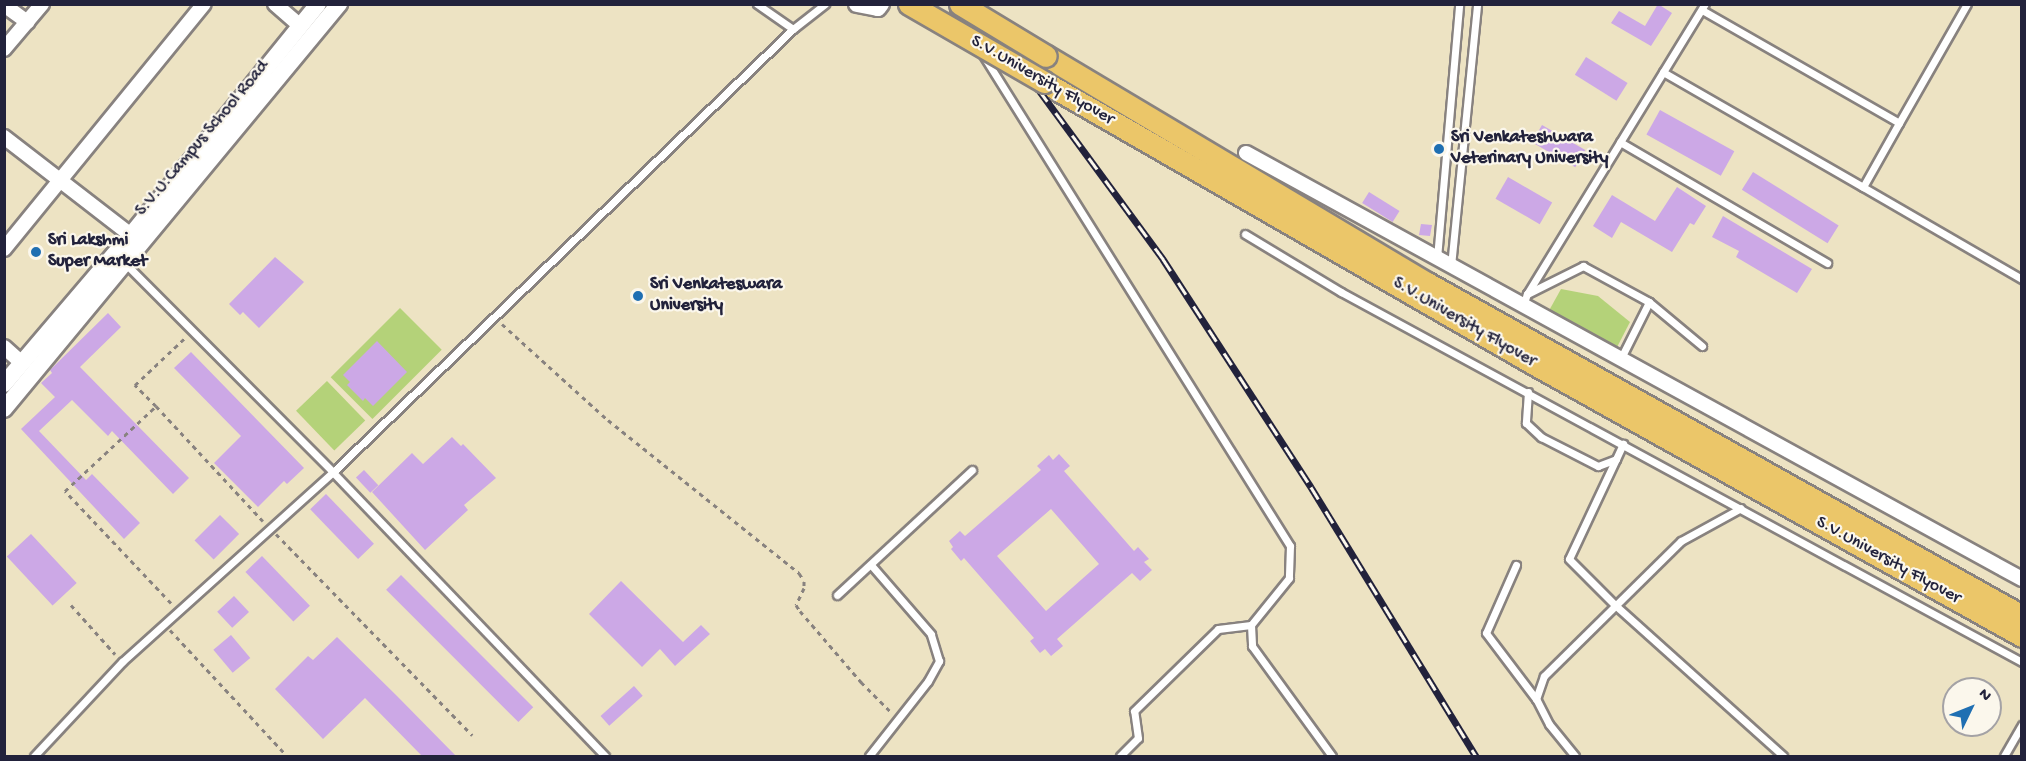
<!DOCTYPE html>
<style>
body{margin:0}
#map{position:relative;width:2026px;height:761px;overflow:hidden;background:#ede3c3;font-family:"Gochi Hand",sans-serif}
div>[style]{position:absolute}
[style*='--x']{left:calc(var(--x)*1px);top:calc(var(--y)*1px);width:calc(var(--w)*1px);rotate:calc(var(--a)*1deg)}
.green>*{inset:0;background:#b4d279;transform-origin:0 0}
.building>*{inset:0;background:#cca8e6;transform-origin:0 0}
.path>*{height:3px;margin-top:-1.5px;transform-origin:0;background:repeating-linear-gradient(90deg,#88827f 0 4.5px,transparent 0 9px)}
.roads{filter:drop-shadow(2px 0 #88827f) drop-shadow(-2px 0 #88827f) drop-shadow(0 2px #88827f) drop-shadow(0 -2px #88827f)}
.service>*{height:7px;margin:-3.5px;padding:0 3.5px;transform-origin:3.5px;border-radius:3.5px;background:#fff}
.minor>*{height:14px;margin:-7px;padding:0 7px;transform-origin:7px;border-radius:7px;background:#fff}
.tertiary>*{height:16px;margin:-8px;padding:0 8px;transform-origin:8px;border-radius:8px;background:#fff}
.primary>*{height:21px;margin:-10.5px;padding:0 10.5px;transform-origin:10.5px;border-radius:10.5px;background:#ebc669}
.rail>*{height:7px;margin-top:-3.5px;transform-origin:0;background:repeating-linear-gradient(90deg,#fbf7ec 0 14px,#22223b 0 28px);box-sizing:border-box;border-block:2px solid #22223b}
.bridges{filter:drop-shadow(2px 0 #88827f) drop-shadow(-2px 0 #88827f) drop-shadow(0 2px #88827f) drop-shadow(0 -2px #88827f)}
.primary-bridge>*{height:21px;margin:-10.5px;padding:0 10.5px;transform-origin:10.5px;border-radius:10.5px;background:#ebc669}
.dots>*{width:16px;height:16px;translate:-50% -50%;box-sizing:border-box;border:3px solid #fbf7ec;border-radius:50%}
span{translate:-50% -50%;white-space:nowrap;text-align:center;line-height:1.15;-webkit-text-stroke:4.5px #fbf7ec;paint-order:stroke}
.street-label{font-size:18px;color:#22223b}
.poi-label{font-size:18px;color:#22223b;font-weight:700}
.left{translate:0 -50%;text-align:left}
.frame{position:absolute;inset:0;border:6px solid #22223b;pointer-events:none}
.north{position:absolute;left:1942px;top:677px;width:60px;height:60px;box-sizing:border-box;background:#fbf7ec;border:2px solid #a4a2a5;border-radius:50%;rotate:47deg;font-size:16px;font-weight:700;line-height:24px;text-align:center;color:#22223b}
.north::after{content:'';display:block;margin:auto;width:21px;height:27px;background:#1f6fb2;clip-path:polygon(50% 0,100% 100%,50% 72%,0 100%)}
</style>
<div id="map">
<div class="green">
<i style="clip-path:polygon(1561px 289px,1598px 296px,1630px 322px,1614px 353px,1546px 316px)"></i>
<i style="left:400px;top:308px;width:59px;height:98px;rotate:45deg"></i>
<i style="left:327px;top:381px;width:55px;height:43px;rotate:46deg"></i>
</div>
<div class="building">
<i style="clip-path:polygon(1658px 4px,1672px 13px,1651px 46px,1611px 23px,1619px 11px,1645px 26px)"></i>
<i style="left:1586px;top:57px;width:49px;height:21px;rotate:32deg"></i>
<i style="left:1660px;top:110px;width:85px;height:28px;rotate:29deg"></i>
<i style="left:1542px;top:125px;width:50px;height:20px;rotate:30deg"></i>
<i style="left:1753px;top:172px;width:101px;height:21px;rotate:32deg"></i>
<i style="left:1508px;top:177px;width:51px;height:25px;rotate:30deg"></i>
<i style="clip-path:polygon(1677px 187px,1706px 206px,1694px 225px,1690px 223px,1672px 252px,1621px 222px,1612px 238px,1593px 226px,1612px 195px,1655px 221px)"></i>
<i style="left:1369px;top:192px;width:36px;height:13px;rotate:32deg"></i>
<i style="clip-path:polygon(1723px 216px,1812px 269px,1797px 293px,1736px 257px,1739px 251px,1712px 237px)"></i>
<i style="clip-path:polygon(1421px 224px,1432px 225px,1430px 236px,1419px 235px)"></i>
<i style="clip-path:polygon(275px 257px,304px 282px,259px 328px,243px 312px,240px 315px,229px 304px)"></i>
<i style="clip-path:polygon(108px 313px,121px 327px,80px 367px,189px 478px,173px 494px,112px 431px,108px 436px,72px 400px,39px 431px,86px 480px,92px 474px,140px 523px,124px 539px,21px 429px,55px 397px,41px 383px,52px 373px,50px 370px)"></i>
<i style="clip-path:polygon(377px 341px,407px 372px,373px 406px,365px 398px,363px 401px,347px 385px,350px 382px,343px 375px)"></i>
<i style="clip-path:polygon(191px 352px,304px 468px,287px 484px,284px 481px,258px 507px,214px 463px,241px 436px,174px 368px)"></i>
<i style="clip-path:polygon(452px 437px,461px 446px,463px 444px,496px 478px,464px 505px,468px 510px,425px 550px,372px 492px,412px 453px,423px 464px)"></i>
<i style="clip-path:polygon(evenodd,1059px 454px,1070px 466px,1064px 471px,1134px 551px,1138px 547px,1149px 559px,1144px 562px,1152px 570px,1140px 581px,1132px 573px,1057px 639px,1063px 646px,1051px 656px,1045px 649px,1040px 653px,1030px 641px,1034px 638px,964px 558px,961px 561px,951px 549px,953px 547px,949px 541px,960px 531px,965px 536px,1041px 470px,1037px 466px,1049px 455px,1053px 460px,1059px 454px,1051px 509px,1099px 564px,1046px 611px,997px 556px,1051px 509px)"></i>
<i style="left:364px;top:470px;width:21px;height:11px;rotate:47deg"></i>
<i style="left:326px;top:494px;width:69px;height:22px;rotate:46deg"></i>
<i style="left:220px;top:515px;width:27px;height:36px;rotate:45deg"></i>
<i style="left:31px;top:534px;width:67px;height:33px;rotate:47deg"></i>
<i style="left:262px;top:556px;width:69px;height:23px;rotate:46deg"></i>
<i style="left:401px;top:575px;width:187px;height:21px;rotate:45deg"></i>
<i style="clip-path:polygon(621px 581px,683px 642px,701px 625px,710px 634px,675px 666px,660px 649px,642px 667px,589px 614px)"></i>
<i style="left:234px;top:596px;width:22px;height:23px;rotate:47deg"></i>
<i style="left:231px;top:635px;width:30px;height:23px;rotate:50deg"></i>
<i style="clip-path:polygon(337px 637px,397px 696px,456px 756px,422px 756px,365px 698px,323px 739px,275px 689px,308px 656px,313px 660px)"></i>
<i style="left:634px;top:686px;width:13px;height:45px;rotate:48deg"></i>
</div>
<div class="path">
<i style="--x:502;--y:324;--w:143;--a:42.2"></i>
<i style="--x:608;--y:420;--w:245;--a:38.7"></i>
<i style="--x:799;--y:573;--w:9;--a:58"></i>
<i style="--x:804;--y:581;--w:7;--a:90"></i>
<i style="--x:804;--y:588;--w:19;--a:115"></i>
<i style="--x:796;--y:605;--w:7;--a:56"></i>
<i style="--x:800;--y:611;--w:94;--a:49.3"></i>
<i style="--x:861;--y:682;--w:42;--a:45"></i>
<i style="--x:156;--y:406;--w:157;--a:47.1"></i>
<i style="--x:276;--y:534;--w:281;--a:45.7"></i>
<i style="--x:171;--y:603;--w:154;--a:-133.4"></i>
<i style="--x:65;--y:491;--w:125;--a:-43"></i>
<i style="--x:156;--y:406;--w:30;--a:-135"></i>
<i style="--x:135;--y:385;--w:70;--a:-43.3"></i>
<i style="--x:71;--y:605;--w:66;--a:48.1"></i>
<i style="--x:170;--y:630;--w:172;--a:47.1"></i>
</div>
<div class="roads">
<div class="service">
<i style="--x:757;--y:4;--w:44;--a:34.8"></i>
<i style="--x:954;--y:9;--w:25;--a:56"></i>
<i style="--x:1702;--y:10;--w:227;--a:29.8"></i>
<i style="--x:1899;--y:123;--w:73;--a:119.4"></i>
<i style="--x:1863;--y:187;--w:184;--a:30.1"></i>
<i style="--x:983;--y:55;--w:579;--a:57.98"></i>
<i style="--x:1290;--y:546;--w:32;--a:92"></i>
<i style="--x:1289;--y:578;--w:60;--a:129"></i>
<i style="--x:1251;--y:625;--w:21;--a:87"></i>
<i style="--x:1252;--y:646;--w:136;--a:54"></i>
<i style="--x:1663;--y:72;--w:231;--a:29.9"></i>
<i style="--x:1899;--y:123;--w:137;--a:-60.3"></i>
<i style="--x:1620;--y:142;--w:240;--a:30.3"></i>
<i style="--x:1245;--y:234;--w:112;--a:31.1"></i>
<i style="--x:1341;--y:292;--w:775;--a:28.52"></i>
<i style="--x:1437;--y:258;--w:255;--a:-85"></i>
<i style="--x:1451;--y:266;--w:263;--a:-84.3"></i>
<i style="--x:1527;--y:294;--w:63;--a:-26.6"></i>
<i style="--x:1583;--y:266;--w:75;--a:28.6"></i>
<i style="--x:1649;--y:302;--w:65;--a:116.6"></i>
<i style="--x:1649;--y:302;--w:69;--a:39.7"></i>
<i style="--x:1523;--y:306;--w:13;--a:-72"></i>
<i style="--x:1527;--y:294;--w:340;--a:-58.5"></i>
<i style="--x:1528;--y:392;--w:31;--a:94"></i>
<i style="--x:1526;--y:423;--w:21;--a:43"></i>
<i style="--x:1541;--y:437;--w:64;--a:27"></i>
<i style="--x:1598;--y:466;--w:19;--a:-21"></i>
<i style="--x:1616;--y:459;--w:17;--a:-65"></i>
<i style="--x:1616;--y:459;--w:110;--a:115.2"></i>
<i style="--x:1569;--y:559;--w:65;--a:45"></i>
<i style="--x:1615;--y:605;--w:226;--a:41.9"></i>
<i style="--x:1516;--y:565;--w:74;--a:113.8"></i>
<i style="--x:1486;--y:633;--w:83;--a:52.9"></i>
<i style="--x:837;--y:595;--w:184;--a:-42.8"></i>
<i style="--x:34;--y:756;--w:129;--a:-46.9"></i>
<i style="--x:122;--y:662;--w:284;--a:-42"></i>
<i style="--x:333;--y:472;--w:295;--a:-134.9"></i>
<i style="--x:605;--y:756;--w:393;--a:-133.8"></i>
<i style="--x:333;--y:472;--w:639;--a:-43.92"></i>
<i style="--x:793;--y:29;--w:41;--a:-38"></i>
<i style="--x:869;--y:756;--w:95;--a:-51.8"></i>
<i style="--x:928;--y:681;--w:23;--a:-61"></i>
<i style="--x:939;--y:661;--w:28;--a:-107"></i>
<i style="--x:931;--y:634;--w:91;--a:-131"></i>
<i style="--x:1120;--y:756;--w:25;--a:-45"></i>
<i style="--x:1138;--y:738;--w:27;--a:-98"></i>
<i style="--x:1134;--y:711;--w:117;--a:-44.3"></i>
<i style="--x:1218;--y:629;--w:33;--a:-7"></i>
<i style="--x:1575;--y:756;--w:41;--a:-129.1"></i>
<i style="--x:1549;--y:724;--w:28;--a:-117"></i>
<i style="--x:1536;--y:699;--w:24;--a:-71"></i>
<i style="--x:1544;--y:676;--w:192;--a:-44.6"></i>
<i style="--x:1681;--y:541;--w:68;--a:-28.8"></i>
<i style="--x:2004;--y:756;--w:36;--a:-60"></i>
</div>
<div class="minor">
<i style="--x:275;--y:4;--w:33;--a:41"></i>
<i style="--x:4;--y:5;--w:29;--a:36"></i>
<i style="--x:4;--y:49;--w:59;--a:-49.8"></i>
<i style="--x:4;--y:137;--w:160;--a:37.7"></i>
<i style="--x:1246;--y:153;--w:885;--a:28.77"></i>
<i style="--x:4;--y:249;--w:316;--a:-50.8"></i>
<i style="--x:4;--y:347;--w:24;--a:42"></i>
</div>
<div class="tertiary">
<i style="--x:857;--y:4;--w:21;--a:11"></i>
<i style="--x:878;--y:8;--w:5;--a:-53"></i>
<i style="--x:4;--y:384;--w:196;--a:-49.6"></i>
<i style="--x:131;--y:235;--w:297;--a:-51"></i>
<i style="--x:4;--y:409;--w:526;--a:-50.4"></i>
</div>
<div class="primary">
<i style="--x:1046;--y:56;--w:443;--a:30.8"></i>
<i style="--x:1427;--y:283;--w:682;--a:29.23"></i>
<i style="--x:1044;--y:82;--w:565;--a:29.92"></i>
<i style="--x:1534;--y:364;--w:559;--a:29.13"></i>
</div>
</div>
<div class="rail">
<i style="--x:969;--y:4;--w:111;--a:50.9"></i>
<i style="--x:1039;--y:90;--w:210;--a:53.7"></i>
<i style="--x:1163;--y:259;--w:272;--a:57"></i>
<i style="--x:1311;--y:487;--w:316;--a:58.5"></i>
</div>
<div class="bridges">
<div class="primary-bridge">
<i style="--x:909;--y:4;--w:156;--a:30"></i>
<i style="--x:960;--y:4;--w:100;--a:31.2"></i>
</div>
</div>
<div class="dots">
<i style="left:1439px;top:149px;background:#1f6fb2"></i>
<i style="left:36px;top:252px;background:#1f6fb2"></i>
<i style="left:638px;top:296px;background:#1f6fb2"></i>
</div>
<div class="street-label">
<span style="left:1042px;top:81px;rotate:30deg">S.V.University Flyover</span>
<span style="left:203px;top:139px;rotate:-50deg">S.V.U.Campus School Road</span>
<span style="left:1464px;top:323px;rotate:30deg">S.V.University Flyover</span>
<span style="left:1888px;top:561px;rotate:29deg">S.V.University Flyover</span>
</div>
<div class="poi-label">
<span class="left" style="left:1451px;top:149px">Sri Venkateshwara<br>Veterinary University</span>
<span class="left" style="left:48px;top:252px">Sri Lakshmi<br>Super Market</span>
<span class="left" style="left:650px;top:296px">Sri Venkateswara<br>University</span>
</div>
<div class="frame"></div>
<div class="north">N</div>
</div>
